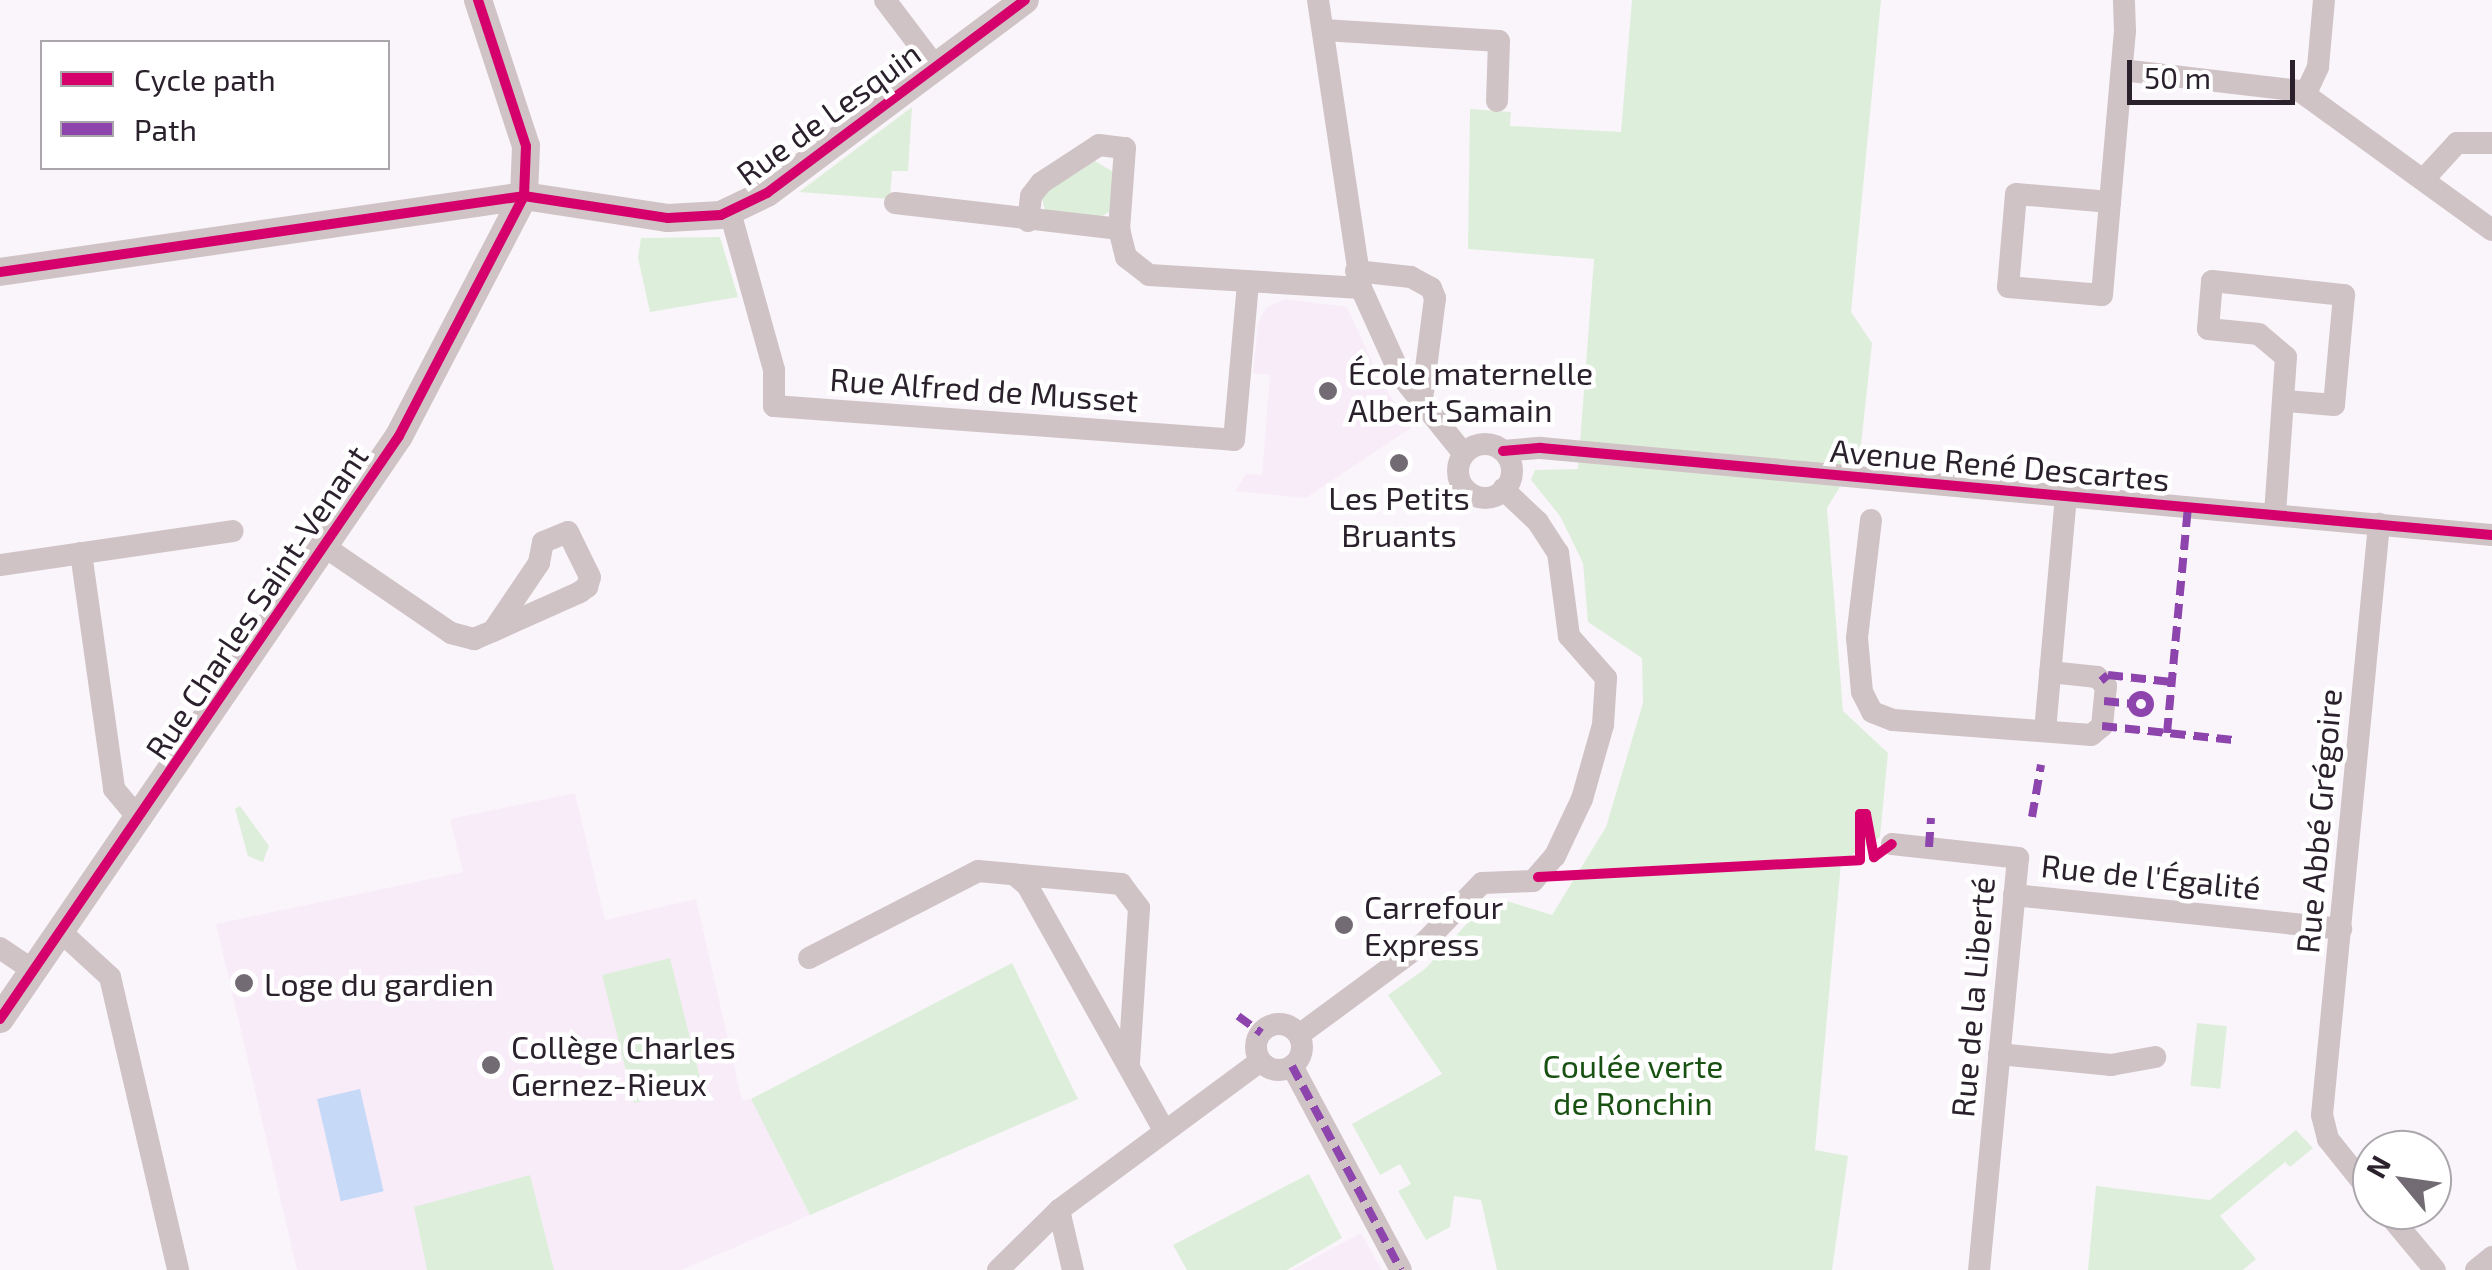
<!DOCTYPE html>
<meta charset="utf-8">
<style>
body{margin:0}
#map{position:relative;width:2492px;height:1270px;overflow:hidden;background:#faf5fb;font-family:"Exo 2",sans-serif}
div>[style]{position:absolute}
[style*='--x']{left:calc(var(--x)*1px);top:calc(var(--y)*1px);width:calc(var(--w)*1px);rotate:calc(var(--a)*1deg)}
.education>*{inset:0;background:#f8ecf9}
.green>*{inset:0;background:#ddefdb;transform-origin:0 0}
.water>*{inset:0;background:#c6d9f7;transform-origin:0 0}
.minor>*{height:22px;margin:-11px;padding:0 11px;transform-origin:11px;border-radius:11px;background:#d0c3c5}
.minor>.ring{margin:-11px;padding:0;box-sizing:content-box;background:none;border:22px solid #d0c3c5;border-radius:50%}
.tertiary>*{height:28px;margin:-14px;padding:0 14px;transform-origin:14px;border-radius:14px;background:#d0c3c5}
.quiet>*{height:8px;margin-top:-4px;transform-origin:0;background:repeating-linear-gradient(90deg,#8e44ad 0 15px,transparent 0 23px)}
.quiet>.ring{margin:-4px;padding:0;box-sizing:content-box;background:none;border:8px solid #8e44ad;border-radius:50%}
.cycleway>*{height:10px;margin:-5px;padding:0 5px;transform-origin:5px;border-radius:5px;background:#d6006c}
.dots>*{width:28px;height:28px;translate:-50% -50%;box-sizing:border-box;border:5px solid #fff;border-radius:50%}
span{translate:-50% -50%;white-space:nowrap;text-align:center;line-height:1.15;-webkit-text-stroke:9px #fff;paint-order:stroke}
.street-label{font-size:32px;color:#2a212c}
.poi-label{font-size:32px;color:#2a212c}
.left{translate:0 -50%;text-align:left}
.park-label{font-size:32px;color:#195112}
.legend{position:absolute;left:40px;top:40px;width:350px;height:130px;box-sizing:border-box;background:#fff;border:2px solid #aaa6ab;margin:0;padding:12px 18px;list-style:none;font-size:30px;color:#2a212c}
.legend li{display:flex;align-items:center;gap:20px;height:50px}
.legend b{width:50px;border:2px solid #aaa6ab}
.north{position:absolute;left:2352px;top:1130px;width:100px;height:100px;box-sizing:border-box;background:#fff;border:2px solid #aaa6ab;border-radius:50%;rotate:299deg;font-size:28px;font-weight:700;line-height:40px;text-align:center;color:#2a212c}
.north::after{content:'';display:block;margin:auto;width:35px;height:45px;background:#736b74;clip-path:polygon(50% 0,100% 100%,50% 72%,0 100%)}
.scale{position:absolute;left:2127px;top:60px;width:168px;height:45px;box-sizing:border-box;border:5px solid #2a212c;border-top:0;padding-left:12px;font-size:30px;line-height:35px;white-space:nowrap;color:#2a212c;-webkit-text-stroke:8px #fff;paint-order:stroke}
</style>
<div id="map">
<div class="education">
<i style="clip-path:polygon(1285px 299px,1347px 307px,1381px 381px,1411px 428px,1306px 498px,1235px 491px,1246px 474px,1262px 475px,1270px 375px,1253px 373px,1258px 323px,1266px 308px)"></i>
<i style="clip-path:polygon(575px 793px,605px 920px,696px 899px,742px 1101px,751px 1099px,810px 1215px,682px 1270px,297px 1270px,216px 924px,463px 872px,450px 819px)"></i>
<i style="clip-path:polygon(1361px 1233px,1382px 1270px,1292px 1270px)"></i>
</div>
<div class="green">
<i style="clip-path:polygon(1632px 0,1881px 0,1851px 312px,1872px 343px,1860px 454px,1827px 508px,1843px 711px,1888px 753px,1880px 837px,1841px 862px,1815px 1150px,1848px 1156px,1832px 1270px,1497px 1270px,1481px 1200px,1454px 1196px,1450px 1227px,1426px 1240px,1398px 1191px,1411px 1184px,1400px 1164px,1380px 1175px,1352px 1124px,1442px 1074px,1388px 995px,1425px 969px,1487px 902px,1497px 898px,1552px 915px,1606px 827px,1643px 703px,1642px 658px,1588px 622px,1583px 563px,1560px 516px,1531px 480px,1535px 470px,1578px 469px,1594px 259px,1468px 249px,1470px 109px,1511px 112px,1510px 126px,1621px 132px)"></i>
<i style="clip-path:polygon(912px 107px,908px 171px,892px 171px,890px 199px,799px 192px)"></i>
<i style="clip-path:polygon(1095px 161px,1115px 173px,1110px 211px,1101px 217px,1045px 211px,1041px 195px)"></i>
<i style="clip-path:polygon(720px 237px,738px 297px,650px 312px,638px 258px,641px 238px)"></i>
<i style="clip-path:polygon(240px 806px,269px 846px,263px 862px,248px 856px,235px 809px)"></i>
<i style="left:670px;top:958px;width:132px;height:70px;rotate:76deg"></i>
<i style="clip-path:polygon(1012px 963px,1078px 1099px,810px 1215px,751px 1099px)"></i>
<i style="left:2197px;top:1023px;width:30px;height:63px;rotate:6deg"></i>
<i style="clip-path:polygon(2296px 1130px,2313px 1148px,2290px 1167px,2285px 1162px,2220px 1216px,2256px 1259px,2243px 1270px,2088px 1270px,2096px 1186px,2210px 1200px)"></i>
<i style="clip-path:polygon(1309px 1174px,1342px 1238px,1287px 1270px,1187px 1270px,1173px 1245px)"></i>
<i style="clip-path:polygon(530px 1175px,554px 1270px,427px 1270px,414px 1207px)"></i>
</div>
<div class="water">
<i style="left:360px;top:1089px;width:105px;height:44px;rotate:77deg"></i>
</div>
<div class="minor">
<i style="--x:885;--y:0;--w:83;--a:52.9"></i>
<i style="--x:1318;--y:0;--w:291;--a:81.5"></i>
<i style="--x:1361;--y:288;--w:97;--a:65.6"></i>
<i style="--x:1401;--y:376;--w:100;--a:51.1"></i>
<i style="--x:1324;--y:30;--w:175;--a:3.6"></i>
<i style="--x:1499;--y:41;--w:60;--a:91.9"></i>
<i style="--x:2122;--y:70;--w:179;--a:6.7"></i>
<i style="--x:2300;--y:91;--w:237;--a:35.9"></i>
<i style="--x:2306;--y:93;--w:29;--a:-65"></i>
<i style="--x:2318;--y:67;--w:67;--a:-84.9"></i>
<i style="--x:2424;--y:179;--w:49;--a:-47.5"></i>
<i style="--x:2457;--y:143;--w:35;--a:0"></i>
<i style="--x:2110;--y:202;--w:94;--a:-175.1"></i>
<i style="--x:2016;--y:194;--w:93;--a:94.9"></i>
<i style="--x:2008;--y:287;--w:94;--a:4.9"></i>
<i style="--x:2102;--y:295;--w:93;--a:-85.1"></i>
<i style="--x:2110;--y:202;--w:172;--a:-85"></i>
<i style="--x:2125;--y:31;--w:31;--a:-92"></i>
<i style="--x:895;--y:203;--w:226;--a:6.6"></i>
<i style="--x:1119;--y:229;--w:29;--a:76"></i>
<i style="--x:1126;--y:257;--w:29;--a:38"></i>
<i style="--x:1149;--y:275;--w:212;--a:3.5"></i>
<i style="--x:730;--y:212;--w:164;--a:74.4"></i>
<i style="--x:774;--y:370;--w:36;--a:90"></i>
<i style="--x:774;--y:406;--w:461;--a:4.2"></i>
<i style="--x:1234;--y:440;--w:158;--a:-84.9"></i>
<i style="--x:1028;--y:221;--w:25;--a:-83"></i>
<i style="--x:1031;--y:196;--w:16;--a:-52"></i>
<i style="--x:1041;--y:183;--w:69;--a:-33.2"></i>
<i style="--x:1099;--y:145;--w:26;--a:7"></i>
<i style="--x:1125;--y:148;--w:81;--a:94.2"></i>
<i style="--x:1356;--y:271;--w:55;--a:6.2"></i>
<i style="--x:1411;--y:277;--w:23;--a:29"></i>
<i style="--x:1431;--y:288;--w:11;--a:68"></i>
<i style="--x:1435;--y:298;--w:110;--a:97.3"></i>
<i class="ring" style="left:1458px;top:444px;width:32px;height:32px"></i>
<i style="--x:1503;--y:451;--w:38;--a:-5"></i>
<i style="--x:1541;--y:448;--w:955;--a:5.23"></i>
<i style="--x:2275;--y:514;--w:157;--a:-86"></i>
<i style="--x:2286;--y:357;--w:35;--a:-140"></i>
<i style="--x:2259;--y:334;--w:51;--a:-174.4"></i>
<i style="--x:2208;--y:329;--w:48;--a:-85.2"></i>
<i style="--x:2212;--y:281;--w:133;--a:6.1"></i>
<i style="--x:2344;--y:295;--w:110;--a:95.2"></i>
<i style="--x:2334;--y:405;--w:48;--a:-175.2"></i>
<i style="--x:1871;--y:520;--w:119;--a:96.8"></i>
<i style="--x:1857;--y:638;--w:54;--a:84.7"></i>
<i style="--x:1862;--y:692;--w:22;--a:63"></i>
<i style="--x:1872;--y:712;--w:22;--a:21"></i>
<i style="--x:1893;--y:720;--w:199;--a:4.3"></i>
<i style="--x:2091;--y:735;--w:14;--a:-39"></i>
<i style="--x:2102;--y:726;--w:40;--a:-84.3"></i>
<i style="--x:2106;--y:686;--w:13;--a:-135"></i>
<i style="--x:2097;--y:677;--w:47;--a:-173.9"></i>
<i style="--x:325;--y:547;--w:153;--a:34.3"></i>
<i style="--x:451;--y:633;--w:24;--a:15"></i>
<i style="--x:474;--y:639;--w:21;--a:-23"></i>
<i style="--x:493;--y:631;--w:95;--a:-24.1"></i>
<i style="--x:580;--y:592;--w:9;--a:-36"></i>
<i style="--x:587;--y:587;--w:10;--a:-73"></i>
<i style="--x:590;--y:577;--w:50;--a:-116.1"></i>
<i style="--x:568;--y:532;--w:27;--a:158"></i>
<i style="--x:543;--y:542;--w:21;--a:101"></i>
<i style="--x:539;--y:563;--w:82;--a:124.1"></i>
<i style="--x:81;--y:553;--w:238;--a:82"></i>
<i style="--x:114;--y:789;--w:39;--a:50"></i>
<i style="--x:0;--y:565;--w:235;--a:-8.3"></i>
<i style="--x:2045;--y:731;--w:237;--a:-84.9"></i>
<i style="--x:1892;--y:844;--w:127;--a:6.3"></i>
<i style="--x:2018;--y:858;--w:414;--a:95.4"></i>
<i style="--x:1015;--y:875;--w:16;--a:40"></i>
<i style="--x:1027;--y:885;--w:281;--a:60.8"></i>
<i style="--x:2014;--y:895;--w:329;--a:5.9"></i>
<i style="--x:60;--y:931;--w:68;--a:42.6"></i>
<i style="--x:110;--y:977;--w:301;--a:76.9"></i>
<i style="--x:0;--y:948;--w:40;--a:34"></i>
<i style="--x:809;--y:958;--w:190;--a:-27.2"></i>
<i style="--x:978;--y:871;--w:144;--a:5.2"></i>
<i style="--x:1121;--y:884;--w:30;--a:53"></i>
<i style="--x:1139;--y:908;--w:155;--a:93.7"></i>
<i class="ring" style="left:1256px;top:1024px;width:24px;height:24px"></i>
<i style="--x:1299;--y:1035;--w:155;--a:-36.4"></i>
<i style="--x:1424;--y:943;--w:83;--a:-46"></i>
<i style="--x:1482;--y:883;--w:51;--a:-2.2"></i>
<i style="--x:1533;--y:881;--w:33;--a:-49"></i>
<i style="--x:1555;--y:856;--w:63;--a:-64.7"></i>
<i style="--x:1582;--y:799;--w:77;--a:-74.2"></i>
<i style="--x:1603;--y:725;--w:47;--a:-86.3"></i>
<i style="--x:1606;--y:678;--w:56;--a:-131.4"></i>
<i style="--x:1569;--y:636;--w:84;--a:-97.5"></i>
<i style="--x:1558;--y:553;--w:37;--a:-123"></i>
<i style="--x:1538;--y:522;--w:48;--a:-136.7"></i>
<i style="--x:1999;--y:1054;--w:113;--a:5.6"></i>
<i style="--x:2111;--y:1065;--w:45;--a:-10.3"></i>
<i style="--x:1292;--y:1066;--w:231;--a:61.9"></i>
<i style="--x:2372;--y:1194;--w:70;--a:-128.7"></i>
<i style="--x:2328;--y:1139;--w:25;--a:-104"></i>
<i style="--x:2322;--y:1115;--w:594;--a:-84.49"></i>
<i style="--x:1059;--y:1210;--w:62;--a:76.9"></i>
<i style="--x:2385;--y:1210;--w:78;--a:50.2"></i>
<i style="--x:998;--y:1270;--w:86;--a:-44.5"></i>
<i style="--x:1059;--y:1210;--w:250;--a:-36.5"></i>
<i style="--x:2476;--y:1270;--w:21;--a:-39"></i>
</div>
<div class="tertiary">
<i style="--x:0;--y:272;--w:529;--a:-8.25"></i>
<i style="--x:524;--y:196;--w:146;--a:8.7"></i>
<i style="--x:668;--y:218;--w:53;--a:-3.2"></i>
<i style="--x:721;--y:215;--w:51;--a:-25.6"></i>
<i style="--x:767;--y:193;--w:322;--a:-36.8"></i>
<i style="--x:0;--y:1019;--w:706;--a:-55.61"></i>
<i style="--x:399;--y:436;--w:271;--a:-62.5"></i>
<i style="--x:524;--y:196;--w:50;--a:-87.7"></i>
<i style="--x:526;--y:146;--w:154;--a:-108.2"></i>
</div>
<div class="quiet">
<i style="--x:2101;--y:681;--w:9;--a:-41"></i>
<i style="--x:2108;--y:675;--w:64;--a:6.2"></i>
<i class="ring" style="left:2132px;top:695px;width:10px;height:10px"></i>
<i style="--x:2104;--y:701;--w:27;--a:6"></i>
<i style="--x:2102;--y:726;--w:132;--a:6.1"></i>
<i style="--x:2167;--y:733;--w:228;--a:-84.7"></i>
<i style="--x:2032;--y:817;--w:53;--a:-80.2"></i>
<i style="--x:1929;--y:847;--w:29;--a:-86"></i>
<i style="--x:1238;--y:1016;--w:29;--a:36"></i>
<i style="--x:1292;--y:1066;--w:231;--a:61.9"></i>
</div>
<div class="cycleway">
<i style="--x:0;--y:272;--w:529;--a:-8.25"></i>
<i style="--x:524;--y:196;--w:146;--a:8.7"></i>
<i style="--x:668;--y:218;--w:53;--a:-3.2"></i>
<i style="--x:721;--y:215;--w:51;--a:-25.6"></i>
<i style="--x:767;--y:193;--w:322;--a:-36.8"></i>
<i style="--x:1503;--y:451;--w:38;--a:-5"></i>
<i style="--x:1541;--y:448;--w:955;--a:5.23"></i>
<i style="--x:1538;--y:877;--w:322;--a:-3"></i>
<i style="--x:1860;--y:860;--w:46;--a:-90"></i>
<i style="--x:1860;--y:814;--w:6;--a:0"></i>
<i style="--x:1866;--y:814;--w:44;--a:79.5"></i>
<i style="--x:1874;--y:857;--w:22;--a:-36"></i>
<i style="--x:0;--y:1019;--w:706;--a:-55.61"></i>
<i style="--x:399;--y:436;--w:271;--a:-62.5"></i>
<i style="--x:524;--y:196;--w:50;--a:-87.7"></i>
<i style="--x:526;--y:146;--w:154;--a:-108.2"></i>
</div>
<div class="dots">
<i style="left:1328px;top:391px;background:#736b74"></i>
<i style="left:1399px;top:463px;background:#736b74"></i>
<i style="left:1344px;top:925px;background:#736b74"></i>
<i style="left:244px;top:983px;background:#736b74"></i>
<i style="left:491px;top:1065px;background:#736b74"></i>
</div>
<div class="street-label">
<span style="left:828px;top:113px;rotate:-36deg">Rue de Lesquin</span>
<span style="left:984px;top:389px;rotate:4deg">Rue Alfred de Musset</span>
<span style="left:2000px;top:464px;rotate:5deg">Avenue René Descartes</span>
<span style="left:256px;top:602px;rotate:-56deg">Rue Charles Saint-Venant</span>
<span style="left:2318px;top:821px;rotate:-85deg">Rue Abbé Grégoire</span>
<span style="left:2151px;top:876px;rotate:6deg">Rue de l'Égalité</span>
<span style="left:1972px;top:997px;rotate:-85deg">Rue de la Liberté</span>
</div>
<div class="poi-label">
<span class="left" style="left:1348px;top:391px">École maternelle<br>Albert Samain</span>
<span style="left:1399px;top:516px">Les Petits<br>Bruants</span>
<span class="left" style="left:1364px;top:925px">Carrefour<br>Express</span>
<span class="left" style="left:264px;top:983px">Loge du gardien</span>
<span class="left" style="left:511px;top:1065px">Collège Charles<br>Gernez-Rieux</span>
</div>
<div class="park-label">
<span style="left:1633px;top:1084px">Coulée verte<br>de Ronchin</span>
</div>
<ul class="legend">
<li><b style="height:12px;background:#d6006c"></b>Cycle path</li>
<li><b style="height:12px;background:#8e44ad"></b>Path</li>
</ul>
<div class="north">N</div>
<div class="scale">50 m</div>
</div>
